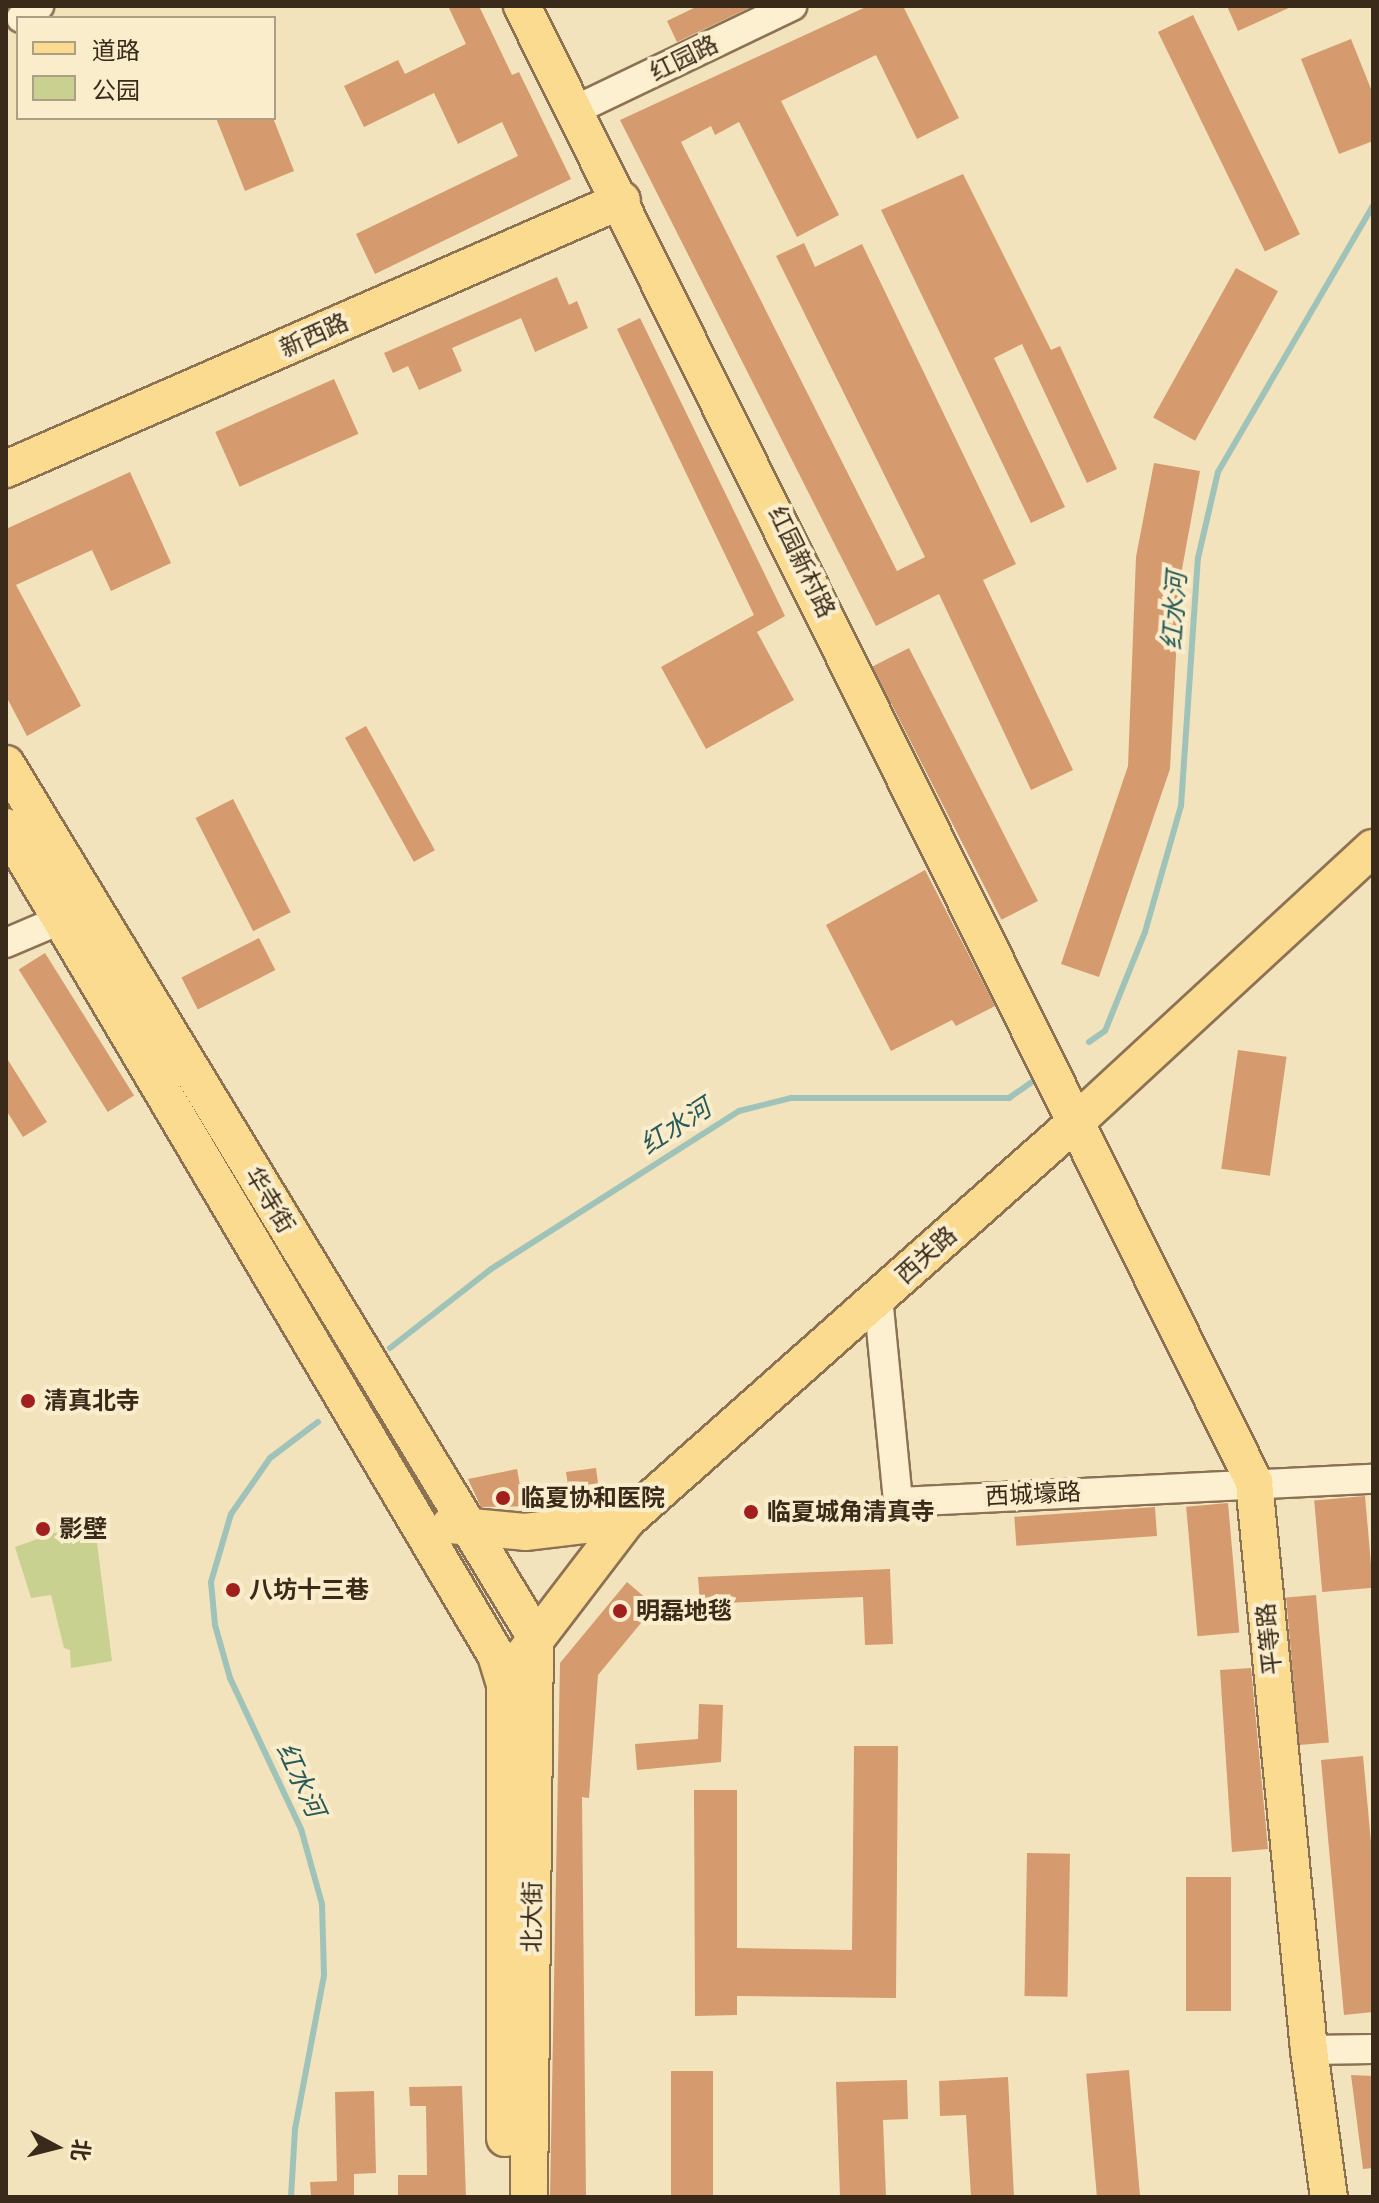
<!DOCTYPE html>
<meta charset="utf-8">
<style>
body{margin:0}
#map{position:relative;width:1379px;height:2203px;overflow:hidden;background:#f2e3bc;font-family:"Libre Baskerville","Noto Sans SC",serif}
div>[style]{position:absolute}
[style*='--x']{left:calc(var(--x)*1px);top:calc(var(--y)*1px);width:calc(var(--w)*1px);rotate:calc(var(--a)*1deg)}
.green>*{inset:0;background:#c8d18f}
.stream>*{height:6px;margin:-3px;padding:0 3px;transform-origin:3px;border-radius:3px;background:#a0c3b9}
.building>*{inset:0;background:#d59a6e;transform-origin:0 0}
.roads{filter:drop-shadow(2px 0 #8c7254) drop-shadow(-2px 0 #8c7254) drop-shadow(0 2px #8c7254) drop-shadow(0 -2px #8c7254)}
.minor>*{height:28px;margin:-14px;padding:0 14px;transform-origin:14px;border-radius:14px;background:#fcf0d0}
.major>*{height:36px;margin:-18px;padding:0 18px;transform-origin:18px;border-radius:18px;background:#fbdb8f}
.dots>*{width:22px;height:22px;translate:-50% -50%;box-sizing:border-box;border:4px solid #f9edcc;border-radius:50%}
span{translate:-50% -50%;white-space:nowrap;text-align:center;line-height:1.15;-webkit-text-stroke:8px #f9edcc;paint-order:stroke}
.street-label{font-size:24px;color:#392a1a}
.poi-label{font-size:24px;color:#392a1a;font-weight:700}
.left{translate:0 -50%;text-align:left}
.water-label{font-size:26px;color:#285b58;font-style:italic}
.frame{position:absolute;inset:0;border:8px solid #392a1a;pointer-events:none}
.legend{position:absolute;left:16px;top:16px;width:260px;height:104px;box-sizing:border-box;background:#f9edcc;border:2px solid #ac9f85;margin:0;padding:10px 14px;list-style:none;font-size:24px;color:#392a1a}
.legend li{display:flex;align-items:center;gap:16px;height:40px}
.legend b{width:40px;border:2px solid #ac9f85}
.north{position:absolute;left:16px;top:2107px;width:80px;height:80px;-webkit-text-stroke:6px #f9edcc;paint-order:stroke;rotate:97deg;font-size:22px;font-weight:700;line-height:32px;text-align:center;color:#392a1a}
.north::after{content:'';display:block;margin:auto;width:28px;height:36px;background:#392a1a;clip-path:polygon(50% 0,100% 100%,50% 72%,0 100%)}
</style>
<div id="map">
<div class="green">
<i style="clip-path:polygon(94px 1519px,112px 1661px,71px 1668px,70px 1650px,64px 1648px,51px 1595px,31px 1598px,15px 1547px)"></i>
</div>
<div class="stream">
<i style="--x:1089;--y:1042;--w:19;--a:-35"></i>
<i style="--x:1105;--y:1031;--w:107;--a:-68"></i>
<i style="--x:1145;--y:932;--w:131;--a:-74.1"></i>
<i style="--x:1181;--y:806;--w:249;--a:-86.1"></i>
<i style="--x:1198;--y:558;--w:88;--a:-76.9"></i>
<i style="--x:1218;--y:472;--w:308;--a:-59.8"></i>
<i style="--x:390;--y:1348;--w:128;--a:-38"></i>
<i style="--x:491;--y:1269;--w:294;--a:-32.5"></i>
<i style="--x:739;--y:1111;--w:54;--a:-14"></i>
<i style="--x:791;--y:1098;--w:218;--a:0"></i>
<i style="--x:1009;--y:1098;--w:28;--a:-35"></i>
<i style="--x:291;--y:2197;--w:68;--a:-86.6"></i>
<i style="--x:295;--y:2129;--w:157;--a:-79.3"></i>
<i style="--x:324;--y:1975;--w:71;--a:-91.6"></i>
<i style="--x:322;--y:1904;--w:78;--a:-105.6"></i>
<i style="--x:301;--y:1829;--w:167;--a:-115.2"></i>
<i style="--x:230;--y:1678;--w:55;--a:-105.8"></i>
<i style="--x:215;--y:1625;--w:43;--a:-95.3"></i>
<i style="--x:211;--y:1582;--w:71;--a:-73.6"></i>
<i style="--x:231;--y:1514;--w:68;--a:-55.1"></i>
<i style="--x:270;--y:1458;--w:60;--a:-36.9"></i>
</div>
<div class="building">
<i style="clip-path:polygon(448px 6px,479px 6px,512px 75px,519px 72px,571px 179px,375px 274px,356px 234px,518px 156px,502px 122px,458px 144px,434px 93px,364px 127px,344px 86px,398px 60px,405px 74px,466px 44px)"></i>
<i style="clip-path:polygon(698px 6px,753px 6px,677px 42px,667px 21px)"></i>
<i style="clip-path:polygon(868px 6px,903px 6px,959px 118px,917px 139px,876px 55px,781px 101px,839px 215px,797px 237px,739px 122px,715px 135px,711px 126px,681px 142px,897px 571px,925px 557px,776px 256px,804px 243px,815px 267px,862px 244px,1016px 564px,983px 580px,1073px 770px,1031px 790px,939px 594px,876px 626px,620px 120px)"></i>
<i style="clip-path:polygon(1227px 6px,1293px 6px,1238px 31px)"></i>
<i style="left:1193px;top:15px;width:244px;height:39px;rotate:64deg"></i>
<i style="clip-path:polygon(1351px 39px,1373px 94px,1373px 141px,1339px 154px,1301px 59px)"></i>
<i style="clip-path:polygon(216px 118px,273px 118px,294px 171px,245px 191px)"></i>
<i style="clip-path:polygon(963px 174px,1051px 350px,1060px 346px,1117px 469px,1087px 483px,1022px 344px,994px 358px,1065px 507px,1031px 523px,881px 210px)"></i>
<i style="left:1236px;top:268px;width:48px;height:171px;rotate:29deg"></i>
<i style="clip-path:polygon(557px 277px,569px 305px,577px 301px,588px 328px,535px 352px,521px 318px,452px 348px,462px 371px,419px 390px,408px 366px,393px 373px,384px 353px)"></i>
<i style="clip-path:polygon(640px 318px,785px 616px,757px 632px,794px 700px,706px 749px,661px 667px,754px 615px,617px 329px)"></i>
<i style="left:334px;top:379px;width:60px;height:130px;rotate:66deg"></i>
<i style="clip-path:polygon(1154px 463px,1200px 471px,1180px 580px,1170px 769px,1099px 977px,1061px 964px,1128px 766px,1136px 557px)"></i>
<i style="clip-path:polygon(130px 472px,171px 563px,111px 591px,92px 550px,16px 585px,81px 706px,27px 736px,6px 696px,6px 529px)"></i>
<i style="left:909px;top:648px;width:284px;height:41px;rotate:63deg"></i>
<i style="left:366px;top:726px;width:142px;height:24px;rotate:61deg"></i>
<i style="left:233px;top:799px;width:127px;height:42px;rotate:63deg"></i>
<i style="clip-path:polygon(925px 870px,995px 1006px,956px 1026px,952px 1020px,891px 1051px,826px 925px)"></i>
<i style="left:259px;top:938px;width:36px;height:87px;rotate:63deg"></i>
<i style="left:45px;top:953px;width:168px;height:31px;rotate:58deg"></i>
<i style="left:1238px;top:1050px;width:49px;height:120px;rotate:8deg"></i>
<i style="clip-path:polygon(6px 1057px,47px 1122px,23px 1137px,6px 1110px)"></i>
<i style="clip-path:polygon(596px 1468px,600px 1498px,536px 1506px,481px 1507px,468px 1479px,517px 1469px,521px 1491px,568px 1485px,566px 1472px)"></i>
<i style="left:1365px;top:1496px;width:92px;height:51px;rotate:85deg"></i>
<i style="left:1228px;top:1503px;width:130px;height:42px;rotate:85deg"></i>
<i style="left:1155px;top:1507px;width:29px;height:141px;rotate:86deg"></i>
<i style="clip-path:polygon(890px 1569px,893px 1644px,865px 1645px,863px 1597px,700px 1604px,698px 1577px)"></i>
<i style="clip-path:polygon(627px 1582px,655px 1606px,598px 1675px,589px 1798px,582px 1797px,586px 2197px,550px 2197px,560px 1663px)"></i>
<i style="left:1316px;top:1595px;width:148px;height:30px;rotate:85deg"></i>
<i style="clip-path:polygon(1251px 1668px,1268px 1849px,1232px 1852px,1220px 1670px)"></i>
<i style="clip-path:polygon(699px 1704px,723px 1705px,721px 1762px,637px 1770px,635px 1744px,698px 1739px)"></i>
<i style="clip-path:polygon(854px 1746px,898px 1746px,896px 1998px,737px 1996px,737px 2015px,695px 2016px,694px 1790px,737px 1790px,737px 1948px,852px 1950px)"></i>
<i style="clip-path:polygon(1363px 1756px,1373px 1864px,1373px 2012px,1344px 2015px,1321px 1760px)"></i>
<i style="left:1027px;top:1853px;width:43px;height:143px;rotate:1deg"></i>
<i style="left:1186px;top:1877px;width:45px;height:134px"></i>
<i style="left:1129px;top:2070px;width:127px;height:43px;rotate:85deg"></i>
<i style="left:671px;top:2071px;width:42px;height:126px"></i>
<i style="clip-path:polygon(1351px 2075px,1373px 2076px,1373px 2168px,1363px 2169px)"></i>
<i style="clip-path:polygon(1008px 2077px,1014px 2197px,971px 2197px,966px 2115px,940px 2116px,939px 2081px)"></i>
<i style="clip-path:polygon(907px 2080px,908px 2119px,883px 2120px,886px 2197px,840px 2197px,836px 2082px)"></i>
<i style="clip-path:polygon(462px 2086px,466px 2197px,398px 2197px,398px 2175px,427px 2175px,426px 2106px,410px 2106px,409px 2087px)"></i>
<i style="clip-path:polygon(374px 2091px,376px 2173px,354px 2174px,354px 2197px,311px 2197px,310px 2182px,337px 2181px,335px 2092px)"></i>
</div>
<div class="roads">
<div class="minor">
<i style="--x:21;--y:18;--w:22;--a:-34"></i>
<i style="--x:575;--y:110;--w:241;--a:-25.6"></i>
<i style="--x:6;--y:943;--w:59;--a:-23.1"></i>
<i style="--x:878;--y:1297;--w:206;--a:84.4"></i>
<i style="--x:898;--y:1502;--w:476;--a:-2.8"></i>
<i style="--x:1309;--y:2050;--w:64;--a:-0.9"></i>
</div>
<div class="major">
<i style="--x:522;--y:6;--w:1648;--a:63.62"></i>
<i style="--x:1254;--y:1482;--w:571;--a:84.47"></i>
<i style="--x:1309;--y:2050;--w:148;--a:82.3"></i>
<i style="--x:6;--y:469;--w:672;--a:-23.59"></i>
<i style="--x:6;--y:764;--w:1020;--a:58.76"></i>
<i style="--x:535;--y:1636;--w:561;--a:90.61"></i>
<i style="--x:6;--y:827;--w:962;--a:59.38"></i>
<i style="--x:496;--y:1655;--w:31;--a:73"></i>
<i style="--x:505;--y:1685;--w:453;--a:90"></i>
<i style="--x:450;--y:1525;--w:75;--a:5.3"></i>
<i style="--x:525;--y:1532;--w:103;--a:-6.7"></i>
<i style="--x:523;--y:1656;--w:171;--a:-52.6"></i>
<i style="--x:627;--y:1520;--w:603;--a:-41.57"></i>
<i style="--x:1078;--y:1120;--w:401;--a:-42.7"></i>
</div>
</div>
<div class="dots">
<i style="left:28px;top:1401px;background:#a11f1d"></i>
<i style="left:503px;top:1498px;background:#a11f1d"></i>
<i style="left:751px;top:1512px;background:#a11f1d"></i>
<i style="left:43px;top:1529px;background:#a11f1d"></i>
<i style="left:233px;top:1590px;background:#a11f1d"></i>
<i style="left:620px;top:1611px;background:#a11f1d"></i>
</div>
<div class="street-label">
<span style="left:684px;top:58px;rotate:-26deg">红园路</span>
<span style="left:314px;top:335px;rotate:-24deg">新西路</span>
<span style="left:802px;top:562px;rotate:64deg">红园新村路</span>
<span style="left:270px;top:1200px;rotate:59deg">华寺街</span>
<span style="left:926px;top:1255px;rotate:-42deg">西关路</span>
<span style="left:1033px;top:1494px;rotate:-3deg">西城壕路</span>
<span style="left:1269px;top:1639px;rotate:-96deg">平等路</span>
<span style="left:532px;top:1917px;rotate:-89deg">北大街</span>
</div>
<div class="poi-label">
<span class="left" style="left:44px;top:1401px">清真北寺</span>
<span class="left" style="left:521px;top:1498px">临夏协和医院</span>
<span class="left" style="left:767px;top:1512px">临夏城角清真寺</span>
<span class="left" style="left:59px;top:1529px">影壁</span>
<span class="left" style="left:249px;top:1590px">八坊十三巷</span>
<span class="left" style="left:636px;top:1611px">明磊地毯</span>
</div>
<div class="water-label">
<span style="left:1175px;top:611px;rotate:-86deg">红水河</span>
<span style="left:676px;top:1127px;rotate:-33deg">红水河</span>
<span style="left:300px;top:1780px;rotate:65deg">红水河</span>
</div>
<div class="frame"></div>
<ul class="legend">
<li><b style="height:10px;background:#fbdb8f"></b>道路</li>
<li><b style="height:22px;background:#c8d18f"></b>公园</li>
</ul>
<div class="north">北</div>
</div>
